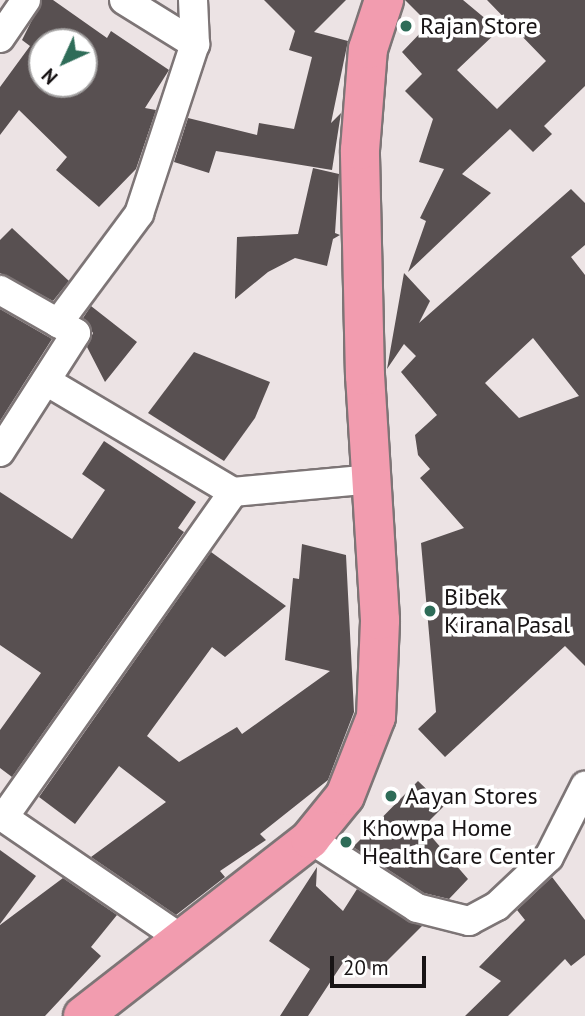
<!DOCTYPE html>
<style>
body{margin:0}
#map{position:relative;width:585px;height:1016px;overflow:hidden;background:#ece3e4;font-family:"PT Sans",sans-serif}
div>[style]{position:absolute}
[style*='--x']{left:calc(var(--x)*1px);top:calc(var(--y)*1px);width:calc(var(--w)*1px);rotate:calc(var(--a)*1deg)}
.building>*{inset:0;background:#585051}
.roads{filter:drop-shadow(2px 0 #7d7576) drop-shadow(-2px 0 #7d7576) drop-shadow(0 2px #7d7576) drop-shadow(0 -2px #7d7576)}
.minor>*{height:28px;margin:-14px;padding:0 14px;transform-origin:14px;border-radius:14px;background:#fff}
.primary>*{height:38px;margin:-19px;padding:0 19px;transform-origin:19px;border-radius:19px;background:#f29caf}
.dots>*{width:19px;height:19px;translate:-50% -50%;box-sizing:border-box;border:4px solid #fff;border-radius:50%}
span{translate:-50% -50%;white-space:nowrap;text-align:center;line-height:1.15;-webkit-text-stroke:7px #fff;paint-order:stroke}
.poi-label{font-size:24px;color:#181415}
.left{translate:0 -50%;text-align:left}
.north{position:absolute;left:28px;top:28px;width:70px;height:70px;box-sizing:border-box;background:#fff;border:2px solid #a3a1a1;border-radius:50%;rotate:225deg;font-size:19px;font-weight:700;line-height:28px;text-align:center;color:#181415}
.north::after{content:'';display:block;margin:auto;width:24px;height:32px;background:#2e6c58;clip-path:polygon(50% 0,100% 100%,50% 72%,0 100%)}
.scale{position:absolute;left:330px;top:956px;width:96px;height:32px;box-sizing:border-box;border:4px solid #181415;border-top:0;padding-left:9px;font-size:21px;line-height:24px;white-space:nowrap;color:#181415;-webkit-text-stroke:5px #fff;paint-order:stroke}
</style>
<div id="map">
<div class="building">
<i style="clip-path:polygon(evenodd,42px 0,53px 0,107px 38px,111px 31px,169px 70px,145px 108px,156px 110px,136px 169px,99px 207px,56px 170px,67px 157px,19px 110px,0 135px,0 87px,30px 46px,22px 40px,42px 0,42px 42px,84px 42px,84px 84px,42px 84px,42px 42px)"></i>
<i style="clip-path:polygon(264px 0,346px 0,314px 32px,348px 41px,331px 123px,341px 113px,332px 170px,216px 151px,209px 173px,174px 162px,188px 118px,257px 135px,259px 123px,294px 129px,312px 57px,289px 50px,295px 31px)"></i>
<i style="clip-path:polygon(405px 0,463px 0,499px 30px,457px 70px,497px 109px,546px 61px,487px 0,585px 0,585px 86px,544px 126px,552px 134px,533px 152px,510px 129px,462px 174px,491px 193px,408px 272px,426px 221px,420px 218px,444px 169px,419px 162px,433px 119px,405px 91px,422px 74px,402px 52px,429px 24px)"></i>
<i style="clip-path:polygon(313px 168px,339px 174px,335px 233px,340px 235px,333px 239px,327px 266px,295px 258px,268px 272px,235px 299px,237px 237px,298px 234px)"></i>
<i style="clip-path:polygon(evenodd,571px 189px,585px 203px,585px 245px,571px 257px,585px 275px,585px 666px,565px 646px,445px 757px,418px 729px,436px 712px,421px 543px,464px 528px,420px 478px,430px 469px,418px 455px,415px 435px,437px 415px,401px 372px,416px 356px,404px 344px,387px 369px,404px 273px,430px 301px,419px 323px,571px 189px,533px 338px,579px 396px,519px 418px,485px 383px,533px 338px)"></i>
<i style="clip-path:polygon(12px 228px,69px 281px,53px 301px,0 273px,0 240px)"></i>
<i style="clip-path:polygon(91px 306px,137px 342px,105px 382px,87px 347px,93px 333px,83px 318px)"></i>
<i style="clip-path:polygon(0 309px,52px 339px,0 421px)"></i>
<i style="clip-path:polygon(194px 352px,270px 382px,255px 418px,224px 461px,148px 413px)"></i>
<i style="clip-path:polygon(104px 441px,196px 502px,178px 528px,184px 532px,12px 777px,0 768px,0 730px,41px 673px,0 645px,0 492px,72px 539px,105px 490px,82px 474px)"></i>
<i style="clip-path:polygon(302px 544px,346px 555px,354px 712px,328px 780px,260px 834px,266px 840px,220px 871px,225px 877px,176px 915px,91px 857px,166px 802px,119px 766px,75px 824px,39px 797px,211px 552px,286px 606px,225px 657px,212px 647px,147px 736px,179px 762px,237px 727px,242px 734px,330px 671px,285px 660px,293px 578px,299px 579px)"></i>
<i style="clip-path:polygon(418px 781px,444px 806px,423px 827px,468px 879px,449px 899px,424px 893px,353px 847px)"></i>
<i style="clip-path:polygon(0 850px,36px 876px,0 924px)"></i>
<i style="clip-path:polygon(317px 867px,316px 886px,343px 911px,357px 889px,422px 926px,375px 973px,348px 955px,308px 1016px,280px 1016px,310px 969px,269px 941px)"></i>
<i style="clip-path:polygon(552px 877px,585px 920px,585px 955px,571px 966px,565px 959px,508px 1016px,465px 1016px,501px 981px,479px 967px,525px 920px,517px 910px)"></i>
<i style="clip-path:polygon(63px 878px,117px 915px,91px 947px,101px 956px,45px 1016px,0 1016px,0 925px)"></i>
</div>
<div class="roads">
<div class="minor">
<i style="--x:124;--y:0;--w:84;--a:31.8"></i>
<i style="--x:0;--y:38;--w:46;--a:-55.6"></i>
<i style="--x:0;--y:290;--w:67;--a:29.6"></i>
<i style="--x:46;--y:381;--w:217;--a:30.7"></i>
<i style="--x:233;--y:492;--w:140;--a:-5.3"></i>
<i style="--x:0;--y:452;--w:141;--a:-57.4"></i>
<i style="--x:76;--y:333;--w:21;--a:-151"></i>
<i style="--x:58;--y:323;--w:136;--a:-53.4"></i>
<i style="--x:139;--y:214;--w:179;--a:-71.8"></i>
<i style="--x:195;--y:44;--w:44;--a:-92.6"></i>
<i style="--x:0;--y:815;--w:218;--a:34.3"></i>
<i style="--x:4;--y:817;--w:398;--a:-54.8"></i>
<i style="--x:310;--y:839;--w:127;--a:32.8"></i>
<i style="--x:417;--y:908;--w:54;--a:14"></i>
<i style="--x:469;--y:921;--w:32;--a:-28"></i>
<i style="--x:497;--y:906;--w:71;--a:-43.3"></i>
<i style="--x:549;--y:857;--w:80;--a:-63.1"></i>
</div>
<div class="primary">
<i style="--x:83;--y:1016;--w:288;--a:-37.9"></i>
<i style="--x:310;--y:839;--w:55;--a:-50.9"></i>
<i style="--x:345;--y:796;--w:85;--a:-68.6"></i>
<i style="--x:376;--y:717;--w:97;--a:-87.6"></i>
<i style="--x:380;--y:620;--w:244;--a:-93.5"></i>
<i style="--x:365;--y:376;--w:226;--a:-91.3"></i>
<i style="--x:360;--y:150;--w:101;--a:-85.5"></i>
<i style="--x:368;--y:49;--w:52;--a:-71.9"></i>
</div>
</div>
<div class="dots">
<i style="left:406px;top:26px;background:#2e6c58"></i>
<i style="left:430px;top:611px;background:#2e6c58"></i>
<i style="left:391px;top:796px;background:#2e6c58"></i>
<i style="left:346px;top:842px;background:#2e6c58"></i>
</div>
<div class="poi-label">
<span class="left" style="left:420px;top:26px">Rajan Store</span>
<span class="left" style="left:444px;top:611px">Bibek<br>Kirana Pasal</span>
<span class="left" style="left:405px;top:796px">Aayan Stores</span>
<span class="left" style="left:362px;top:842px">Khowpa Home<br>Health Care Center</span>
</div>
<div class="north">N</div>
<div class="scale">20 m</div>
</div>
